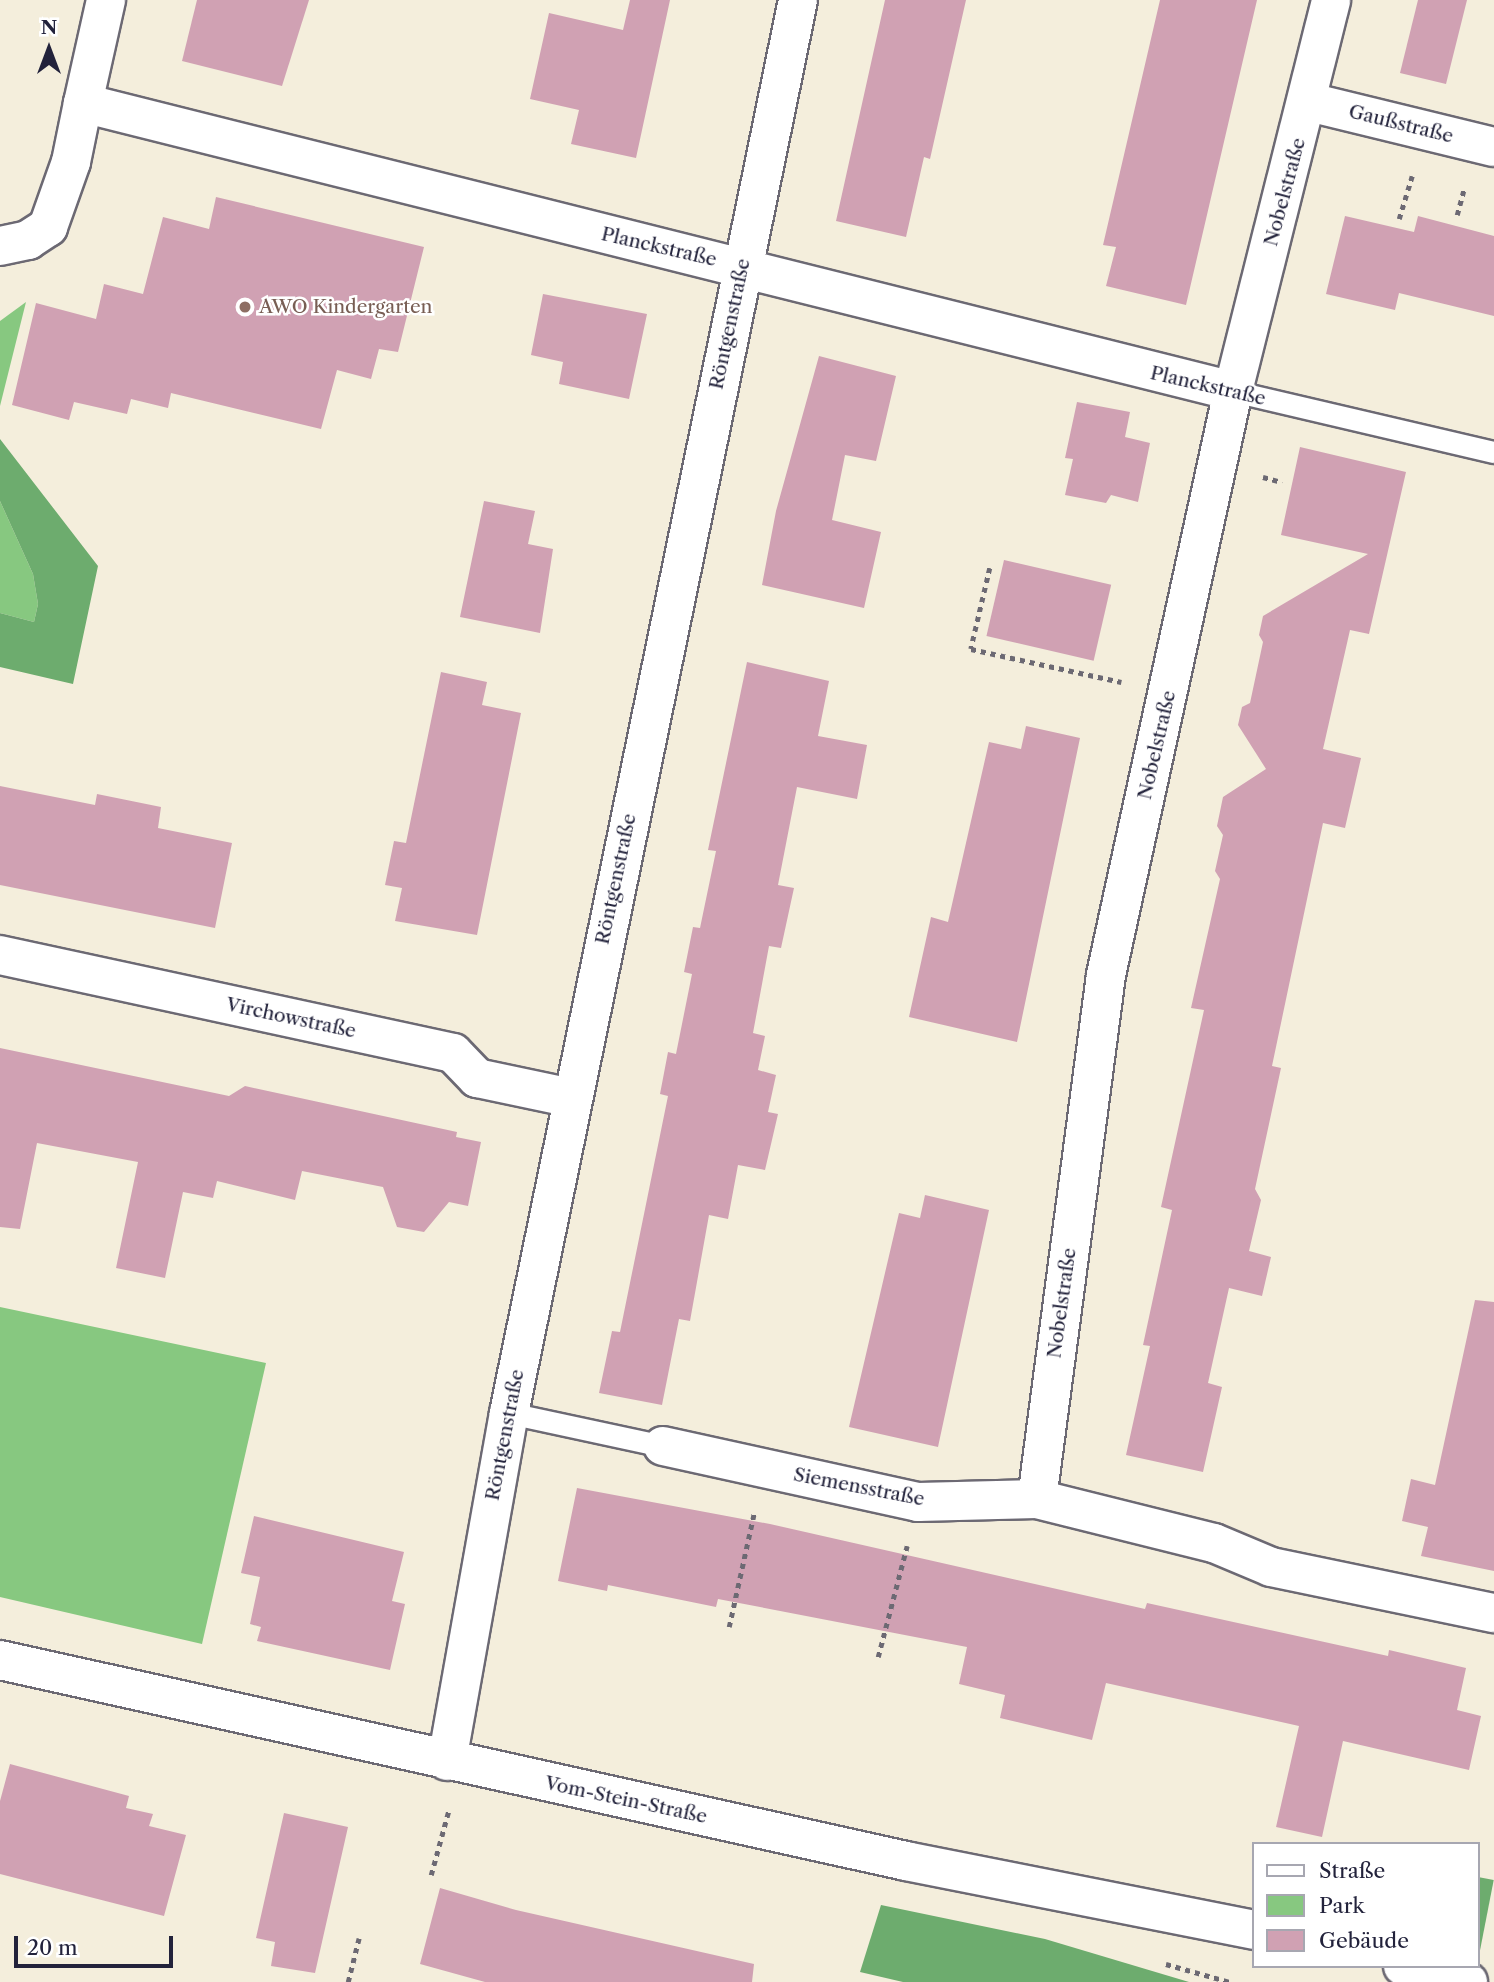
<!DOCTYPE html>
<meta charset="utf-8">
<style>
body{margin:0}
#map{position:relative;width:1494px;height:1982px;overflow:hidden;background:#f4eedc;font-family:"Libre Caslon Text",serif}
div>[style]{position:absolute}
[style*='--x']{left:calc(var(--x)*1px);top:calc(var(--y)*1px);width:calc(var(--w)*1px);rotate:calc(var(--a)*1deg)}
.green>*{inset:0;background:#87c880}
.forest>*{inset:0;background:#6dac6e;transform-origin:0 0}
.building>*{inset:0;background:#d0a1b3;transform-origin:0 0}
.path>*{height:4.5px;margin-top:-2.25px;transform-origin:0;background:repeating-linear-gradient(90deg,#6c6973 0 5px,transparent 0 10px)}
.roads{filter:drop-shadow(2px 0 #6c6973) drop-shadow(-2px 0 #6c6973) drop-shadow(0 2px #6c6973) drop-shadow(0 -2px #6c6973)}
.lane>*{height:21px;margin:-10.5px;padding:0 10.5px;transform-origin:10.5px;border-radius:10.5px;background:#fff}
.street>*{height:38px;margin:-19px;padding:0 19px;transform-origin:19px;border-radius:19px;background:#fff}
.secondary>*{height:38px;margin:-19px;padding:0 19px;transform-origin:19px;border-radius:19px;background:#fff}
.dots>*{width:19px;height:19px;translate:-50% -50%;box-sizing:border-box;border:4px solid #fff;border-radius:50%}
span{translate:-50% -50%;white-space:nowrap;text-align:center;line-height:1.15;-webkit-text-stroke:5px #fff;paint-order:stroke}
.street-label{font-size:19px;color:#22223b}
.education-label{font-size:19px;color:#785e54}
.left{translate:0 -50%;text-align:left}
.legend{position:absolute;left:1252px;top:1842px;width:228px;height:126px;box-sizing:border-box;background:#fff;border:2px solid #a7a7b1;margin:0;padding:9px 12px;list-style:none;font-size:21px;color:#22223b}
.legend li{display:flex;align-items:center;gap:14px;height:35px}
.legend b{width:35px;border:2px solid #a7a7b1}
.north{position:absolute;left:14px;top:14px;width:70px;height:70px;-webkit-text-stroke:5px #fff;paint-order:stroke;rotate:0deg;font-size:19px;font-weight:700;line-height:28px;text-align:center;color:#22223b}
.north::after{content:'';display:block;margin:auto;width:24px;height:32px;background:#22223b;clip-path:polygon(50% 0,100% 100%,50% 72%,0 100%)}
.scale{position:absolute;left:14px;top:1936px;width:159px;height:32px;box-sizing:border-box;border:4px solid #22223b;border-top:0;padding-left:9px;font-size:21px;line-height:24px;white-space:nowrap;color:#22223b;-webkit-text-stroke:5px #fff;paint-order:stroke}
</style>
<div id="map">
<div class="green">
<i style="clip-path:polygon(26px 302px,0 406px,0 321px)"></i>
<i style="clip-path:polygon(0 501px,33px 574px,38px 604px,34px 622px,0 613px)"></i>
<i style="clip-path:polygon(0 1307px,266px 1363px,202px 1644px,0 1597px)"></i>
</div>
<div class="forest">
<i style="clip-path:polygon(0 439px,98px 566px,73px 684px,0 667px,0 613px,34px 622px,38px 604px,33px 574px,0 501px)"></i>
<i style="left:1478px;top:1877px;width:16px;height:79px;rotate:11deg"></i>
<i style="clip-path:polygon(881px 1905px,1045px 1939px,1189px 1982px,903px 1982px,860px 1972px)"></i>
</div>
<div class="building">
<i style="clip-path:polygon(197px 0,309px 0,282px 86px,182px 61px)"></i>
<i style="clip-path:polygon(630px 0,670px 0,636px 158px,571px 144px,579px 110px,530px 99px,549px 13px,623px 30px)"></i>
<i style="clip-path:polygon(885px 0,966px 0,930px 159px,924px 157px,906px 237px,836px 221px)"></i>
<i style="clip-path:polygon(1160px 0,1257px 0,1186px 305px,1106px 286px,1116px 247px,1103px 245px)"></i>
<i style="clip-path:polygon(1418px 0,1467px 0,1446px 84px,1400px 73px)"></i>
<i style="clip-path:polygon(216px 197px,424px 247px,398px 352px,379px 349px,371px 379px,337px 370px,321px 429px,171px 393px,168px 408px,131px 399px,127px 414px,74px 402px,69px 420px,12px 405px,36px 303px,96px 319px,104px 284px,143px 294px,163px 217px,209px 229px)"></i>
<i style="clip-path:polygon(1345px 216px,1414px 232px,1418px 216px,1494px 236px,1494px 316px,1399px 293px,1395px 310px,1326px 294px)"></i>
<i style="clip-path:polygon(543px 294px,647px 314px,629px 399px,559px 384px,563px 362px,531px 355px)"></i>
<i style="clip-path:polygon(819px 356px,896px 376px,876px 461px,845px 455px,832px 520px,881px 532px,864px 608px,762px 585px,776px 511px)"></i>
<i style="clip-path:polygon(1077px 402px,1130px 412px,1125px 437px,1150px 443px,1138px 502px,1111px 495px,1106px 503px,1065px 495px,1073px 459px,1065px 458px)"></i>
<i style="clip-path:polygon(1300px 447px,1406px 472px,1369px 634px,1350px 630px,1323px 749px,1361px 758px,1345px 828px,1323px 823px,1272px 1066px,1281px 1068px,1255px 1189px,1261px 1200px,1249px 1251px,1271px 1257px,1262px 1296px,1229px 1288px,1208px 1383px,1222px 1387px,1203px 1472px,1126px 1455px,1150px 1346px,1143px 1345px,1172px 1210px,1161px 1207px,1204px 1010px,1191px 1008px,1220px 879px,1215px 871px,1223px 835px,1217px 826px,1223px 797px,1266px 769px,1238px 725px,1242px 707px,1250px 703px,1263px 642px,1259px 635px,1263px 616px,1368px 554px,1281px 535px)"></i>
<i style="clip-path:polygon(484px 501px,535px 511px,528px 544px,553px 549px,540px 633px,460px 617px)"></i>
<i style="left:1004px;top:560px;width:110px;height:78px;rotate:13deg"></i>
<i style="clip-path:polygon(747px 662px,829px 681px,818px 736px,867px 745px,857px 799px,797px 787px,778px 885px,794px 888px,781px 948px,769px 946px,753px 1033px,765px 1036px,758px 1070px,776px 1075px,768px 1112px,778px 1114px,765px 1170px,738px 1165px,728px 1219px,709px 1215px,690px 1321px,679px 1319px,662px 1405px,599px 1393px,612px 1331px,620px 1332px,668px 1096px,660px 1094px,668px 1052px,676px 1054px,692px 974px,684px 972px,693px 927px,700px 928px,716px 851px,708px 850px)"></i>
<i style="clip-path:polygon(441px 672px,487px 682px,482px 705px,521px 713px,477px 935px,395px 921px,402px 888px,385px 885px,394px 841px,406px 843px)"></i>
<i style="clip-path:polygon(1026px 726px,1080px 738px,1017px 1042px,909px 1017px,931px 917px,948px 922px,989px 742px,1021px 749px)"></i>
<i style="clip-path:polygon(0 786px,95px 805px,97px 794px,161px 807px,158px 828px,232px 843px,215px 928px,0 885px)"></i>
<i style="clip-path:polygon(0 1048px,229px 1096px,245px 1086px,457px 1132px,456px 1137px,481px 1142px,468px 1206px,449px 1202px,424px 1232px,397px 1227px,383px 1187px,302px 1171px,295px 1200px,217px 1181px,213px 1198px,183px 1192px,165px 1278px,116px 1268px,138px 1162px,37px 1143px,20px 1229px,0 1227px)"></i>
<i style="clip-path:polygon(925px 1195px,989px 1210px,938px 1447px,849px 1427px,899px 1213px,920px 1218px)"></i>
<i style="clip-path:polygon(1475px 1300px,1494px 1302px,1494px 1571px,1421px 1556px,1428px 1527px,1402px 1521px,1411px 1479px,1435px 1485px)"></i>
<i style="clip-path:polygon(577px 1488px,770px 1524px,1145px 1609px,1147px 1603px,1388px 1656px,1389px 1650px,1466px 1668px,1457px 1710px,1481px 1716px,1469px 1770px,1343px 1741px,1322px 1837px,1276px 1827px,1299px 1726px,1106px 1683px,1092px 1740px,1000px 1718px,1005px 1695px,959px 1684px,967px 1647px,718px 1599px,716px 1607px,608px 1585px,607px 1591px,558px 1581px)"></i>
<i style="clip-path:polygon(254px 1516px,404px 1552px,392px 1601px,405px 1604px,390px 1670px,257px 1641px,261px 1627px,250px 1624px,260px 1577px,241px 1573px)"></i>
<i style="clip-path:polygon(10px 1764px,129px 1796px,126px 1808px,153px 1814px,149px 1826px,186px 1835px,164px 1916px,0 1874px,0 1801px)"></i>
<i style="clip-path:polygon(284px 1813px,348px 1827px,315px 1973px,271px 1966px,275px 1942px,256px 1938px)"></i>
<i style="clip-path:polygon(440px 1888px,516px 1910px,754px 1964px,752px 1982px,485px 1982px,420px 1964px)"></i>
</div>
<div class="path">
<i style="--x:1457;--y:215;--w:28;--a:-75"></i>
<i style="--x:1399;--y:219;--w:45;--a:-73.2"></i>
<i style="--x:1263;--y:477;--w:20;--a:15"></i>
<i style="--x:990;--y:568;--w:83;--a:103.2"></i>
<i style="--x:971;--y:649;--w:154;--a:12.4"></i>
<i style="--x:729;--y:1627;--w:117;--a:-77.6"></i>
<i style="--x:878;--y:1657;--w:115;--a:-75.4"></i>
<i style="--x:431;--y:1875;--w:68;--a:-74.7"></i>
<i style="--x:1166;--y:1964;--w:66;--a:15.7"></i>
<i style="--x:348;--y:1982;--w:45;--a:-76"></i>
</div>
<div class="roads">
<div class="lane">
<i style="--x:1233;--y:391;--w:268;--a:13.2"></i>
<i style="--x:509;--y:1413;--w:157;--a:12.1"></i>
</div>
<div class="street">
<i style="--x:1309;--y:102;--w:190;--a:13.7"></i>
<i style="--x:83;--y:103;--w:106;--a:-77.4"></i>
<i style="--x:0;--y:246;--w:29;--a:-12"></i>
<i style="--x:28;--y:240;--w:24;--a:-33"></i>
<i style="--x:48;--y:227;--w:69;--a:-70.5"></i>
<i style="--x:71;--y:162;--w:60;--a:-78.5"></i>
<i style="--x:83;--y:103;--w:1186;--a:14.06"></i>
<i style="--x:0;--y:955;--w:463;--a:12.2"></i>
<i style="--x:453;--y:1053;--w:35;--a:46"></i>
<i style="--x:477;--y:1078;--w:97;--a:11.9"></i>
<i style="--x:663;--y:1446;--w:261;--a:12.4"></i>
<i style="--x:918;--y:1502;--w:119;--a:-1.4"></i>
<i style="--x:1037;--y:1499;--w:182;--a:14"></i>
<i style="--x:1214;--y:1543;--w:62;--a:22.8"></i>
<i style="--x:1271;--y:1567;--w:228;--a:11.7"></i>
<i style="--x:1037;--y:1499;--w:529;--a:-82.5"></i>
<i style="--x:1106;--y:975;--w:598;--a:-77.73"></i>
<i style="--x:1233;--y:391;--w:403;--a:-75.9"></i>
<i style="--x:447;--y:1761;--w:353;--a:-79.9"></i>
<i style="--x:509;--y:1413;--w:1442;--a:-78.44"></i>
</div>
<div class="secondary">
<i style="--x:0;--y:1660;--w:928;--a:12.51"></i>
<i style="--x:906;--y:1861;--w:355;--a:11.2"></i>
<i style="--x:1403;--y:1966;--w:67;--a:13.8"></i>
</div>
</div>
<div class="dots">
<i style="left:245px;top:307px;background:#8d6e63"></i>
</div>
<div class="street-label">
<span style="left:1401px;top:124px;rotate:14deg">Gaußstraße</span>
<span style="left:1285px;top:192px;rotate:-75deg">Nobelstraße</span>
<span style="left:659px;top:247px;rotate:13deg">Planckstraße</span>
<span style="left:730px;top:324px;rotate:-78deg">Röntgenstraße</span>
<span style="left:1208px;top:386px;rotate:13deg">Planckstraße</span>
<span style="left:1157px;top:745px;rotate:-77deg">Nobelstraße</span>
<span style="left:616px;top:879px;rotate:-78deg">Röntgenstraße</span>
<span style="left:291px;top:1018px;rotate:12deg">Virchowstraße</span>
<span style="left:1062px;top:1303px;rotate:-82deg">Nobelstraße</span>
<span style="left:505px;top:1435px;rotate:-79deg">Röntgenstraße</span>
<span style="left:859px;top:1487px;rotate:11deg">Siemensstraße</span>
<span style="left:626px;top:1800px;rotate:12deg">Vom-Stein-Straße</span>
</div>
<div class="education-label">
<span class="left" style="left:259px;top:307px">AWO Kindergarten</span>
</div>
<ul class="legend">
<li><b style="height:9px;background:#fff"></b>Straße</li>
<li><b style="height:19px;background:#87c880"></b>Park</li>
<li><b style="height:19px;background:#d0a1b3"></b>Gebäude</li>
</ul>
<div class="north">N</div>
<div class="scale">20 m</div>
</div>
